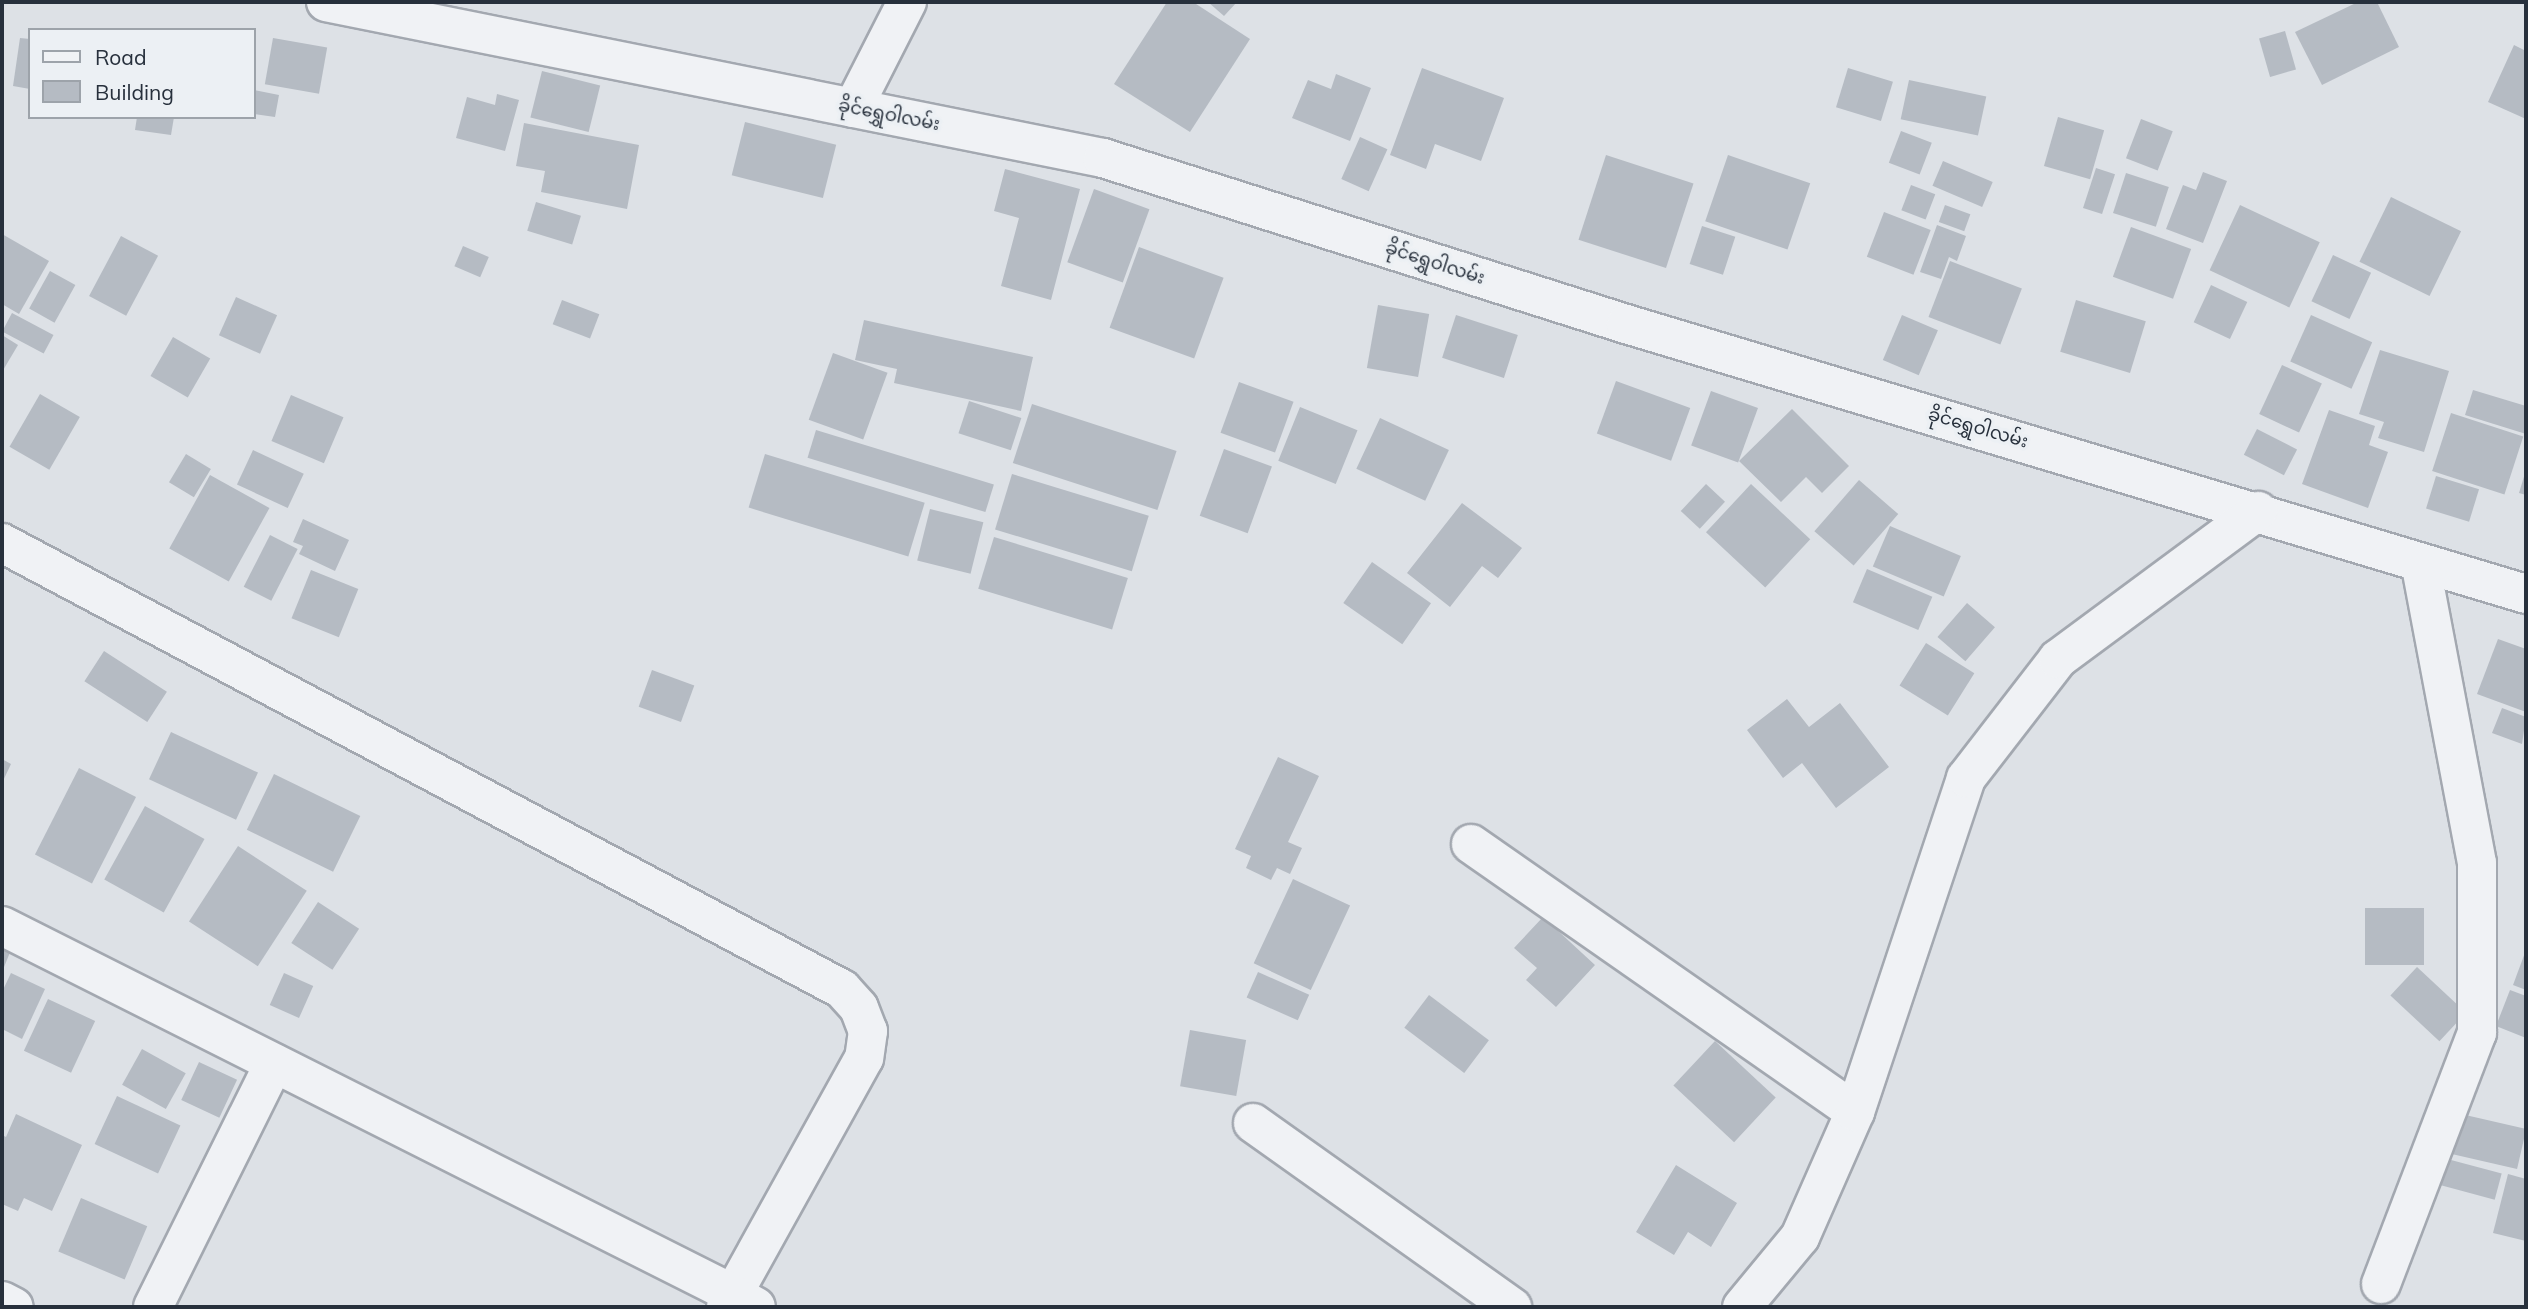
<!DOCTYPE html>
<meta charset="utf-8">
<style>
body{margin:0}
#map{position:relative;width:2528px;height:1309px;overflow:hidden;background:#dde1e6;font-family:Mulish,"Noto Sans Myanmar",sans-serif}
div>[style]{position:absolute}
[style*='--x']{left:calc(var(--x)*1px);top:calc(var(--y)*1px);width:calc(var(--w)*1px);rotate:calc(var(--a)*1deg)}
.building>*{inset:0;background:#b5bbc3;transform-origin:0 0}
.roads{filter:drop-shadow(2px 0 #a3a8b0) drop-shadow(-2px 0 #a3a8b0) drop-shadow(0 2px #a3a8b0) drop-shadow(0 -2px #a3a8b0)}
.minor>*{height:38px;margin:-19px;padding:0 19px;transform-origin:19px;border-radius:19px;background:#f0f2f5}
span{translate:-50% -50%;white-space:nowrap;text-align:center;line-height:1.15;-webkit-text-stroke:7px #ecf0f4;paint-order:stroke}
.street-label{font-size:18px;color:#27303c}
.frame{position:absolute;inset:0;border:4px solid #27303c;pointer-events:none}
.legend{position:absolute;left:28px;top:28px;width:228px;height:91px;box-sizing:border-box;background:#ecf0f4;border:2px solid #9da3aa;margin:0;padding:9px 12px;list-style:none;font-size:21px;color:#27303c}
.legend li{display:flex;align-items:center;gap:14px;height:35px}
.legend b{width:35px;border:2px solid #9da3aa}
</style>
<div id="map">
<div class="building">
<i style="clip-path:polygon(1167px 2px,1193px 2px,1250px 39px,1190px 132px,1114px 84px)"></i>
<i style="clip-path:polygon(1208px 2px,1237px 2px,1224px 16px)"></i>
<i style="clip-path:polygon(2358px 2px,2377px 2px,2399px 47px,2322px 85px,2295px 32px)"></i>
<i style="left:2285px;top:31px;width:40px;height:27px;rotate:74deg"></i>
<i style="clip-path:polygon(20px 38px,30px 39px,30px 89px,13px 86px)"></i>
<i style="left:273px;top:38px;width:55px;height:47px;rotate:10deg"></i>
<i style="clip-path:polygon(2514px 45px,2526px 51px,2526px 119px,2488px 102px)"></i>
<i style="clip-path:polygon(1422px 68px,1504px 98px,1481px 161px,1435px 144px,1426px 169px,1390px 155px)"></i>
<i style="left:1848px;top:68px;width:47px;height:41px;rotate:17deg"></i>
<i style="left:542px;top:71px;width:60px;height:48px;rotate:14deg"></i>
<i style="clip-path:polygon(1336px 74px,1371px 88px,1350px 141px,1292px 118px,1308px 80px,1331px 89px)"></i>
<i style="left:1909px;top:80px;width:79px;height:40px;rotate:12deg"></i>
<i style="clip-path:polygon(254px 90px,279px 95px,275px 117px,254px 114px)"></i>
<i style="clip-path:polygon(497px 94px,519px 100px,505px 151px,456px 138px,467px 97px,495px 105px)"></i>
<i style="clip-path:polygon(137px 117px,174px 117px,171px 135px,135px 130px)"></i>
<i style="left:2058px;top:117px;width:48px;height:51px;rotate:16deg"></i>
<i style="left:2141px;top:119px;width:34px;height:42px;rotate:21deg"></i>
<i style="left:745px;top:122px;width:94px;height:55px;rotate:14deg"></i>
<i style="clip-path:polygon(524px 123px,639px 145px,627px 209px,541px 192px,545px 171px,516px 166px)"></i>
<i style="left:1901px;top:131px;width:33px;height:34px;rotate:21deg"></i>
<i style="left:1360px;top:137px;width:30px;height:46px;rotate:24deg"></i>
<i style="left:1606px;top:155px;width:92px;height:89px;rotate:18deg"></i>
<i style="left:1728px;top:155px;width:87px;height:70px;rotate:19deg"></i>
<i style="left:1943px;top:161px;width:54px;height:27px;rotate:23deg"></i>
<i style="left:2096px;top:168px;width:20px;height:42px;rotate:18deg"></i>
<i style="clip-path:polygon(1005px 169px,1080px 189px,1051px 300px,1001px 286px,1019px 218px,994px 211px)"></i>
<i style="clip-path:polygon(2203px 172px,2227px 181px,2203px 243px,2166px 229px,2183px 185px,2196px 190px)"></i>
<i style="left:2126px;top:173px;width:45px;height:42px;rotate:18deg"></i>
<i style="left:1911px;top:185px;width:26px;height:27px;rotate:21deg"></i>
<i style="left:1094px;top:189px;width:59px;height:78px;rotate:20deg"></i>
<i style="left:2391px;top:197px;width:78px;height:72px;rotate:26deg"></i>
<i style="left:536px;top:202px;width:47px;height:30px;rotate:17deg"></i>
<i style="left:1945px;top:205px;width:27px;height:18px;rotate:20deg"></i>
<i style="left:2240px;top:205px;width:88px;height:72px;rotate:25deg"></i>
<i style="left:1884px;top:212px;width:50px;height:48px;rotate:21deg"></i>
<i style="clip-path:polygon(1937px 225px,1966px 236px,1957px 261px,1949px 257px,1941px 279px,1920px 272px)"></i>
<i style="left:1702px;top:226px;width:35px;height:40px;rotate:18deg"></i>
<i style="left:2131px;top:227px;width:64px;height:53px;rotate:20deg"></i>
<i style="clip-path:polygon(2px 234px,49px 261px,19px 314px,2px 304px)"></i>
<i style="left:121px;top:236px;width:42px;height:68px;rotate:28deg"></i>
<i style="left:463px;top:246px;width:28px;height:22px;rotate:23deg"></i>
<i style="left:1139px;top:247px;width:90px;height:86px;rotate:20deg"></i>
<i style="left:2333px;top:255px;width:42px;height:51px;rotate:25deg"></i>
<i style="left:1950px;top:261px;width:77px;height:60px;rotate:21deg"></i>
<i style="left:50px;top:271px;width:29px;height:43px;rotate:29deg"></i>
<i style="left:2211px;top:285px;width:40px;height:41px;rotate:25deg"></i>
<i style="left:236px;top:297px;width:45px;height:42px;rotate:24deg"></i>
<i style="left:562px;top:300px;width:40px;height:26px;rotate:21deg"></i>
<i style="left:2076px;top:300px;width:73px;height:54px;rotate:17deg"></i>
<i style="left:1378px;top:305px;width:52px;height:64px;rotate:10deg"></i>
<i style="left:12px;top:313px;width:47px;height:21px;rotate:28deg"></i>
<i style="left:1456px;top:315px;width:65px;height:45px;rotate:18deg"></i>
<i style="left:1902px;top:315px;width:39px;height:49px;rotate:23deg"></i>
<i style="left:2311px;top:315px;width:67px;height:51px;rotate:24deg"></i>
<i style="clip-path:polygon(864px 320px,1033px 357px,1021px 411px,894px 383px,897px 369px,855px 360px)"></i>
<i style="clip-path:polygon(2px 335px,18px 345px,2px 372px)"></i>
<i style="left:173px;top:337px;width:43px;height:45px;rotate:30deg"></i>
<i style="clip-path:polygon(2380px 350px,2449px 371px,2424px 452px,2378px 438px,2384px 422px,2359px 414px)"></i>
<i style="left:833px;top:353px;width:58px;height:71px;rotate:20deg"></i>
<i style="left:2282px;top:365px;width:44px;height:54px;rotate:25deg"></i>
<i style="left:1616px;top:381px;width:79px;height:56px;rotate:20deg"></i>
<i style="left:1239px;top:382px;width:58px;height:54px;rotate:20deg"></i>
<i style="clip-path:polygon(2473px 390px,2526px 406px,2526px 434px,2465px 415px)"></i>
<i style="left:1711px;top:391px;width:50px;height:58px;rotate:20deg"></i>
<i style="left:40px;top:394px;width:46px;height:61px;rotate:30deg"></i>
<i style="left:291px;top:395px;width:57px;height:50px;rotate:23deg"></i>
<i style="left:969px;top:401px;width:55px;height:34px;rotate:18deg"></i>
<i style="left:1032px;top:404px;width:152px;height:62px;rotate:18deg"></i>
<i style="left:1300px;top:407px;width:62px;height:58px;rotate:22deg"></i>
<i style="clip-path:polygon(1792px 409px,1849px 466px,1822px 493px,1806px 477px,1781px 502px,1739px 461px)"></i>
<i style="clip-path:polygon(2329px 410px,2375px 426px,2369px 445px,2388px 452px,2368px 508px,2302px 484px)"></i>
<i style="left:2451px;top:413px;width:76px;height:61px;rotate:18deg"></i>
<i style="left:1380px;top:418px;width:76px;height:56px;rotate:25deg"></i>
<i style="left:2257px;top:429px;width:45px;height:29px;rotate:27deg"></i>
<i style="left:816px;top:430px;width:186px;height:29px;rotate:17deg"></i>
<i style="left:1224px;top:449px;width:51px;height:71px;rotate:20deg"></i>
<i style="left:253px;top:450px;width:56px;height:38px;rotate:25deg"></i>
<i style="left:186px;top:454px;width:29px;height:33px;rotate:31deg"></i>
<i style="left:765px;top:454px;width:167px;height:56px;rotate:17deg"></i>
<i style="clip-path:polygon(2526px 470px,2526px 495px,2519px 493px)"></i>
<i style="left:1012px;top:474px;width:143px;height:58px;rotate:17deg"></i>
<i style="left:210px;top:475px;width:68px;height:84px;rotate:29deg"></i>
<i style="left:2436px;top:476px;width:45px;height:34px;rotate:17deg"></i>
<i style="left:1859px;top:480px;width:52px;height:68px;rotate:41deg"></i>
<i style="left:1706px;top:484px;width:26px;height:37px;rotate:43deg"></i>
<i style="left:1751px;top:484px;width:81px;height:66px;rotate:43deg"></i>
<i style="clip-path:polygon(1462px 503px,1522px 548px,1498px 578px,1482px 566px,1450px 607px,1407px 573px)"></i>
<i style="left:930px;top:509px;width:55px;height:53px;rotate:14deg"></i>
<i style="clip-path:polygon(303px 519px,349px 540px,335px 571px,299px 554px,303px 546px,293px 542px)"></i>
<i style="left:1890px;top:526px;width:77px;height:44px;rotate:23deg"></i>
<i style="left:270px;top:535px;width:31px;height:58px;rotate:27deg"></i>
<i style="left:994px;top:537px;width:140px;height:54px;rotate:17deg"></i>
<i style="left:1372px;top:562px;width:72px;height:50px;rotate:35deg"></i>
<i style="left:1867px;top:569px;width:71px;height:36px;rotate:23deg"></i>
<i style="left:311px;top:570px;width:51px;height:52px;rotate:22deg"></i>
<i style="left:1967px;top:603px;width:37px;height:45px;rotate:41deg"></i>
<i style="clip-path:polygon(2498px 639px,2526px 649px,2526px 712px,2477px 694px)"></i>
<i style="left:1926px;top:643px;width:57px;height:50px;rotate:32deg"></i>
<i style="left:104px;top:651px;width:75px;height:36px;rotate:33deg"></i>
<i style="left:652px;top:670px;width:45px;height:39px;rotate:20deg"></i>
<i style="clip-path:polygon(1787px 699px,1809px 727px,1840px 703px,1889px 767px,1836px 808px,1802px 763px,1783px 778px,1747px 730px)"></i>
<i style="clip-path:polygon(2502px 708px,2526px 717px,2522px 744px,2492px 733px)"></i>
<i style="left:171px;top:732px;width:96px;height:52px;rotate:25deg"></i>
<i style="clip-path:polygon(1278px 757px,1319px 776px,1288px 842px,1302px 848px,1290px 874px,1277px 868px,1271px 880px,1246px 868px,1251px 856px,1235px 849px)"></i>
<i style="clip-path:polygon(2px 759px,11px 764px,2px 783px)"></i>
<i style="left:79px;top:768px;width:64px;height:97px;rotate:27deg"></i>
<i style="left:274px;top:774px;width:96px;height:62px;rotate:26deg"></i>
<i style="left:145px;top:806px;width:68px;height:84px;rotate:29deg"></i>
<i style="left:238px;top:846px;width:82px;height:90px;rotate:33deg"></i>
<i style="left:1293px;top:879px;width:63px;height:93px;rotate:25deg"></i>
<i style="left:318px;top:902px;width:49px;height:49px;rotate:33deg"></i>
<i style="left:2365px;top:908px;width:59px;height:57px"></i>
<i style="clip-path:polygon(1543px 917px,1595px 965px,1556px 1007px,1526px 980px,1537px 968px,1514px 948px)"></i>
<i style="clip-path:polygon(2px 940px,13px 945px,2px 972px)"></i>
<i style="clip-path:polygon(2526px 950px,2526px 990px,2513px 985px)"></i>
<i style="left:2417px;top:967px;width:67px;height:39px;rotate:43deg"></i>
<i style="left:1258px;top:972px;width:56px;height:28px;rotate:24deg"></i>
<i style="clip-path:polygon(11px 973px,45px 989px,22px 1039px,2px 1029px,2px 992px)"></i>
<i style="left:284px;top:973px;width:32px;height:35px;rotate:24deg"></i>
<i style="clip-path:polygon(2510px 990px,2526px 996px,2526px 1038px,2496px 1026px)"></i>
<i style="left:1429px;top:995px;width:75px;height:41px;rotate:37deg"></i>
<i style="left:48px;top:999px;width:52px;height:57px;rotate:25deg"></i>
<i style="left:1190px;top:1030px;width:57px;height:57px;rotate:10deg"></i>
<i style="left:1715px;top:1041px;width:83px;height:61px;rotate:43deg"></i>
<i style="left:142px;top:1049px;width:50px;height:41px;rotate:29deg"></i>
<i style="left:199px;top:1062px;width:42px;height:42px;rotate:25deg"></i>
<i style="left:117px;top:1096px;width:70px;height:53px;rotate:25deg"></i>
<i style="clip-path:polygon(16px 1114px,82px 1145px,52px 1211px,24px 1198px,18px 1211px,2px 1204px,2px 1135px,6px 1137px)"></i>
<i style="left:2461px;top:1114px;width:67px;height:41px;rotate:13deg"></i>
<i style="left:2436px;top:1156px;width:68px;height:27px;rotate:15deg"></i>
<i style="clip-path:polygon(1676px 1165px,1737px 1203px,1711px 1247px,1688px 1232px,1674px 1255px,1636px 1232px)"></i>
<i style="clip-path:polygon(2508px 1174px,2526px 1179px,2526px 1241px,2493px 1233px)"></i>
<i style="left:81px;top:1198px;width:72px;height:58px;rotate:23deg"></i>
</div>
<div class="roads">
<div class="minor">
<i style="--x:326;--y:2;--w:793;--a:11.35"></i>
<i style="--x:1103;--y:158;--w:549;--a:17.61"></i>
<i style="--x:1626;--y:324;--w:940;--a:16.7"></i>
<i style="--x:853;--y:108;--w:119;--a:-63"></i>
<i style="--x:2;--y:543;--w:951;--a:27.97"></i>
<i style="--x:842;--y:989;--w:25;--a:48"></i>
<i style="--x:859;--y:1008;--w:25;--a:69"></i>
<i style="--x:868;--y:1031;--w:27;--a:98"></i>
<i style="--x:864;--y:1058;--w:270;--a:119"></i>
<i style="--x:733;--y:1294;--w:26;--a:29"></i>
<i style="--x:1471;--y:844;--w:468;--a:34.9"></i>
<i style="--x:2;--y:926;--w:818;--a:26.72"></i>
<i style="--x:733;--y:1294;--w:15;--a:118"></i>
<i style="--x:1253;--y:1123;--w:318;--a:35.4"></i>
<i style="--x:2381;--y:1284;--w:269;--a:-69.1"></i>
<i style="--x:2477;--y:1033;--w:170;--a:-90"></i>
<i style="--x:2477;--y:863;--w:302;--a:-100.7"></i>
<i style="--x:2;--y:1301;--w:13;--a:27"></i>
<i style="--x:153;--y:1307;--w:272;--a:-63.6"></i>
<i style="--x:1742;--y:1307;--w:91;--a:-50.4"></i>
<i style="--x:1800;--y:1237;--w:137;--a:-66.3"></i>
<i style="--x:1855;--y:1112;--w:352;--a:-71.6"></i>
<i style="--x:1966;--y:778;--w:150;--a:-52.3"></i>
<i style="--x:2058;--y:659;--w:249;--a:-36.5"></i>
</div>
</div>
<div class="street-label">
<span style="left:889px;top:115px;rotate:11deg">ခိုင်ရွှေဝါလမ်း</span>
<span style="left:1435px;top:263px;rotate:18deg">ခိုင်ရွှေဝါလမ်း</span>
<span style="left:1978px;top:428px;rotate:16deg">ခိုင်ရွှေဝါလမ်း</span>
</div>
<div class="frame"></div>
<ul class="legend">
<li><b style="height:9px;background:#f0f2f5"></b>Road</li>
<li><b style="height:19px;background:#b5bbc3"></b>Building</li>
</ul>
</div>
